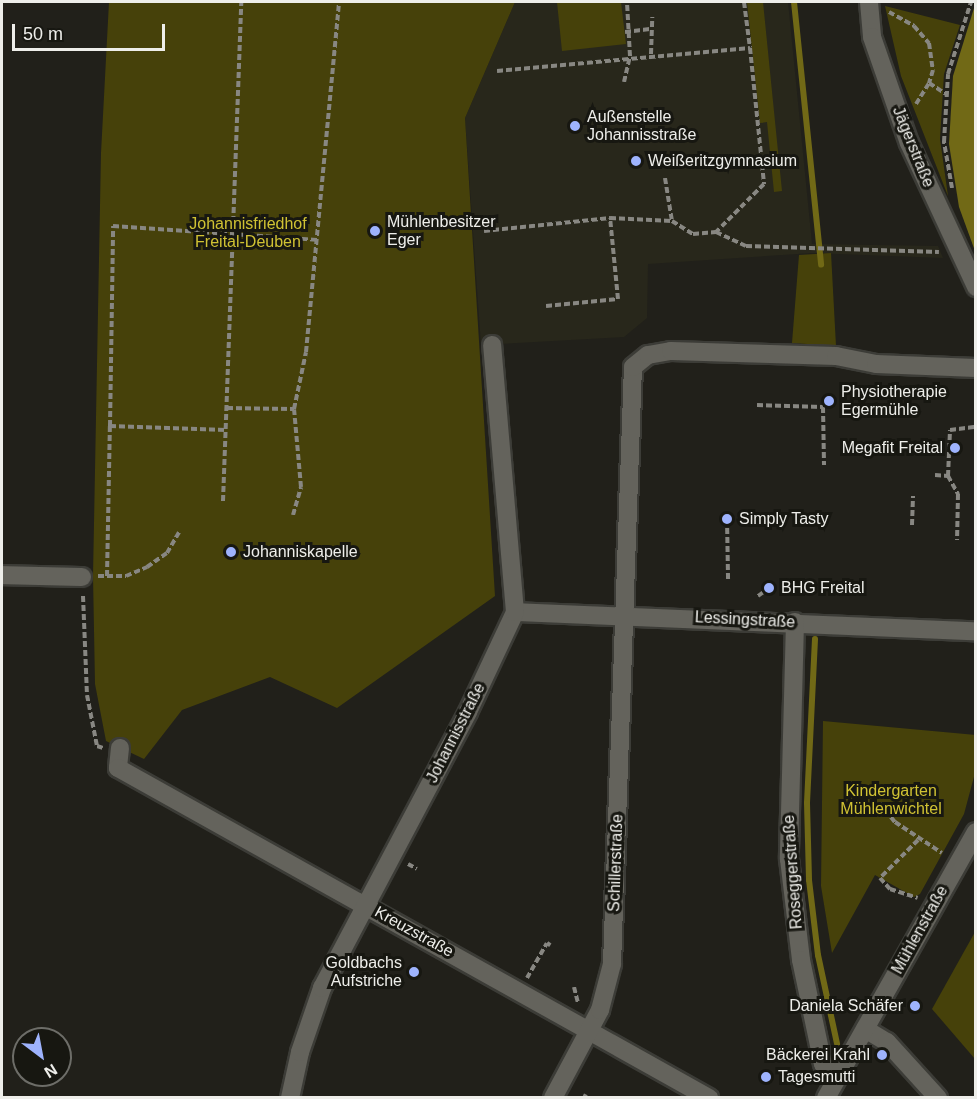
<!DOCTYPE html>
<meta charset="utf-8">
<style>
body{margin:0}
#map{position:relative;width:977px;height:1099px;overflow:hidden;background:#21201a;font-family:Helvetica,sans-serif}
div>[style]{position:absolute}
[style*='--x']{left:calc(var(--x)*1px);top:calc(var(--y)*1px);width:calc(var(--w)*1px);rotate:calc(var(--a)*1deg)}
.built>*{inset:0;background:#28271b}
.green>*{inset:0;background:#46410a}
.water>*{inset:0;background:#716916}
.stream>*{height:6px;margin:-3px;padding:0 3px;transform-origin:3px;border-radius:3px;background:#716916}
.path>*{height:4px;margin-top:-2px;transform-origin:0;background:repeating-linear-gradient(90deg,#888782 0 6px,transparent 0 9px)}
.roads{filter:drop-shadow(2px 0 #3c3c37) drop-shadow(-2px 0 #3c3c37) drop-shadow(0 2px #3c3c37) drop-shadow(0 -2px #3c3c37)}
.minor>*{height:18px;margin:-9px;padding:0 9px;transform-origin:9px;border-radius:9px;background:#64635c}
.dots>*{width:16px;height:16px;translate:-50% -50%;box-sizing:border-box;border:3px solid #171711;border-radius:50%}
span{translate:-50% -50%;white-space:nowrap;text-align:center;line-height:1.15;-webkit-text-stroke:6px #171711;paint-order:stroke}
.poi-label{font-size:16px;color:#eeeeea}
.left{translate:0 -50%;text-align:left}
.right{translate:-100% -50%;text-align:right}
.street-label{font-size:16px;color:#eeeeea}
.park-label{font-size:16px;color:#d0c233}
.frame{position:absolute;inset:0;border:3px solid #eeeeea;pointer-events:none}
.north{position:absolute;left:12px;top:1027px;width:60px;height:60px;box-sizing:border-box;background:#171711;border:2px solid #6d6d68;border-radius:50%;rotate:148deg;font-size:16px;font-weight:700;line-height:24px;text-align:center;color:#eeeeea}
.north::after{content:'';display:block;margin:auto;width:21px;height:27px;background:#9eb3fd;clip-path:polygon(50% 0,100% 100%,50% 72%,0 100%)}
.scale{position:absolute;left:12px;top:24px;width:153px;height:27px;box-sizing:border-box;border:3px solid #eeeeea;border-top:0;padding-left:8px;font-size:18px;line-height:21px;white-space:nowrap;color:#eeeeea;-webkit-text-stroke:4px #171711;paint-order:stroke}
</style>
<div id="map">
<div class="built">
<i style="clip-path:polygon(515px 2px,788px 2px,812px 244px,938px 246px,943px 258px,812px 253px,648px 264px,647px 318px,624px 337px,481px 345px,465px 118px)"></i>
</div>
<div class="green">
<i style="clip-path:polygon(109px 2px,515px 2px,465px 118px,495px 596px,337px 708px,270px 677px,182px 710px,144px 759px,106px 741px,95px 684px,93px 576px,101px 153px)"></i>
<i style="clip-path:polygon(557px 2px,621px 2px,626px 44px,562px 51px)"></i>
<i style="clip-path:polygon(747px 2px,763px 2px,782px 191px,774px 192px,767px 122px,760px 123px)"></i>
<i style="clip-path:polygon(885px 6px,960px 25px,944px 74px,940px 139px,948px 196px,901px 76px)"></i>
<i style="clip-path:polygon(831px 253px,836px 346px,792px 343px,799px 255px)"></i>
<i style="clip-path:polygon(823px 721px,976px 735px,975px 773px,964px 814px,920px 894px,914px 897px,875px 875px,832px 953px,821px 886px)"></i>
<i style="clip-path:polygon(975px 932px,975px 1059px,932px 1009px)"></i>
</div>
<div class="water">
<i style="clip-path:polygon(975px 5px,975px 251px,959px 207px,949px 144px,953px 76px)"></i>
</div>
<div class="stream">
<i style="--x:794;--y:2;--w:264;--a:84.1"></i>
<i style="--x:815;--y:639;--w:164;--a:92.8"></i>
<i style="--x:807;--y:803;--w:77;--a:88.5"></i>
<i style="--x:809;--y:880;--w:76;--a:83.2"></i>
<i style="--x:818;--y:955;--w:91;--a:77.9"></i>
</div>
<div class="path">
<i style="--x:744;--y:2;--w:46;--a:82.6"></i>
<i style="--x:889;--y:12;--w:29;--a:29"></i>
<i style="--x:914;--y:26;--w:23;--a:49"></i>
<i style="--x:929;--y:43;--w:27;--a:82"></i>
<i style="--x:933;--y:70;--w:14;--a:107"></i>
<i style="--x:625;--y:32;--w:25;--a:-7"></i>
<i style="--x:651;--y:54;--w:37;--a:-88"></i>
<i style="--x:497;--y:71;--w:254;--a:-5.2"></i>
<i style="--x:750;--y:48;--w:137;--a:84.1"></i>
<i style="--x:764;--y:184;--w:68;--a:135"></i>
<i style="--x:624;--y:82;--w:27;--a:-77"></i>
<i style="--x:630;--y:56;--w:54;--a:-93.2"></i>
<i style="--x:916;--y:104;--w:25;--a:-58"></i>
<i style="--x:929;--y:83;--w:20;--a:33"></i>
<i style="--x:665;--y:178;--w:44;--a:80.8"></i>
<i style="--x:672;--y:221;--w:25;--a:32"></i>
<i style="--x:693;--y:234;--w:23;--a:-5"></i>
<i style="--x:716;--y:232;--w:33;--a:25"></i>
<i style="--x:746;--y:246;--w:193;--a:1.8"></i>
<i style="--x:952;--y:188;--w:47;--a:-99.9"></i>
<i style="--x:944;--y:142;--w:68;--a:-86.6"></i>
<i style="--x:948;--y:74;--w:76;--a:-72.3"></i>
<i style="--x:484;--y:231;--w:127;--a:-5.9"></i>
<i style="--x:610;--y:218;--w:62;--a:2.8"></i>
<i style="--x:546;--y:306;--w:72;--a:-5.6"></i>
<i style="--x:618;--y:299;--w:81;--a:-95.6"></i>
<i style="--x:757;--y:405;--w:66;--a:1.7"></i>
<i style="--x:823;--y:407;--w:58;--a:89"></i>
<i style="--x:227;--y:408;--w:67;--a:0.9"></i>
<i style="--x:110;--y:426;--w:200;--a:-89.1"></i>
<i style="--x:113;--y:226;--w:204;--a:3.9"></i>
<i style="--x:935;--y:475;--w:13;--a:4"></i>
<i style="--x:948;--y:476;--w:21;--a:61"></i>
<i style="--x:958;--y:494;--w:46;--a:91.2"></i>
<i style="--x:948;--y:476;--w:46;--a:-87.5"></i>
<i style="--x:950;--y:430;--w:26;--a:-7"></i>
<i style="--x:223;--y:501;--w:499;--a:-87.9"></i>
<i style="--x:293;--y:515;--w:29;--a:-74"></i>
<i style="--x:301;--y:487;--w:78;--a:-95.1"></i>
<i style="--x:294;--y:409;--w:58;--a:-78.1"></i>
<i style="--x:306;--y:352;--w:352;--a:-84.6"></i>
<i style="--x:727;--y:519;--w:60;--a:89"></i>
<i style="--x:912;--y:525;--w:29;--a:-88"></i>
<i style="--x:98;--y:576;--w:28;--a:0"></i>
<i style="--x:126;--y:576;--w:23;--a:-23"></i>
<i style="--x:147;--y:567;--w:24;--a:-35"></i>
<i style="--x:167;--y:553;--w:24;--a:-60"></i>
<i style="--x:107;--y:576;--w:150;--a:-88.9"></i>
<i style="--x:110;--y:426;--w:116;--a:2"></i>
<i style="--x:83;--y:596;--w:99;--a:87.7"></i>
<i style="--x:87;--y:695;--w:52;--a:78.9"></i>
<i style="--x:97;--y:746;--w:6;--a:18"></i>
<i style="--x:758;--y:596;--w:14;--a:-36"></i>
<i style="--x:880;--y:803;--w:24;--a:52"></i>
<i style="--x:895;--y:822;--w:56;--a:33.4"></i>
<i style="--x:918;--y:840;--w:54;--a:135"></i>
<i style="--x:880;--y:878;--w:15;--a:48"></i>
<i style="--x:890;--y:889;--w:29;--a:18"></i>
<i style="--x:408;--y:864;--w:10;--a:29"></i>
<i style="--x:527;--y:978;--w:40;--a:-60.3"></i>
<i style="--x:547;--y:943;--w:4;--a:34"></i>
<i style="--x:574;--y:987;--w:16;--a:76"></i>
<i style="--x:584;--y:1098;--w:4;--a:-63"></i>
</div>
<div class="roads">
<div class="minor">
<i style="--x:869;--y:2;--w:35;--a:85"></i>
<i style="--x:872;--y:37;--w:112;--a:70.8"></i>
<i style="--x:909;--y:143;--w:159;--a:65"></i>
<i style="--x:2;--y:575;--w:80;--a:1.4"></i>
<i style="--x:515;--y:612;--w:461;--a:2.4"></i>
<i style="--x:795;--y:622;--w:237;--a:91.5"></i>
<i style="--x:789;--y:859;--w:102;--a:83.2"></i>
<i style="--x:801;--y:960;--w:106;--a:78.1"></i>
<i style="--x:823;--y:1064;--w:20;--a:37"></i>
<i style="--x:120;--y:748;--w:20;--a:96"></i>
<i style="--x:118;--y:768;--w:677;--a:29.18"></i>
<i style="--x:865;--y:1029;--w:26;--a:31"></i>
<i style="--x:887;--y:1042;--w:76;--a:47.7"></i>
<i style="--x:290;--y:1098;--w:47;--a:-77.7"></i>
<i style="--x:300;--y:1052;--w:68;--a:-71"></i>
<i style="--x:322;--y:988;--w:312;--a:-62.1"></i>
<i style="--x:468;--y:712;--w:110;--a:-64.8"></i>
<i style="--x:515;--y:612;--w:268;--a:-94.9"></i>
<i style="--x:553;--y:1098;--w:100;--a:-61.9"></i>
<i style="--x:600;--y:1010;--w:48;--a:-75.4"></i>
<i style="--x:612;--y:964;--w:597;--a:-87.99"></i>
<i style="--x:633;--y:367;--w:19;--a:-39"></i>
<i style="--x:648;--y:355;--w:23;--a:-10"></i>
<i style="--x:671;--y:351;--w:165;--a:1.7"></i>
<i style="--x:836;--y:356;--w:41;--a:11.3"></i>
<i style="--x:876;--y:364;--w:100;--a:2.3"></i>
<i style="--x:826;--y:1098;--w:305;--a:-60.6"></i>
</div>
</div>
<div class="dots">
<i style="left:575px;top:126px;background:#9eb3fd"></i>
<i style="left:636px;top:161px;background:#9eb3fd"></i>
<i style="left:375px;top:231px;background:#9eb3fd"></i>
<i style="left:829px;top:401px;background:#9eb3fd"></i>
<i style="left:955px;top:448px;background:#9eb3fd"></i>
<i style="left:727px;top:519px;background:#9eb3fd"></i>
<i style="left:231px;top:552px;background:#9eb3fd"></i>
<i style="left:769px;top:588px;background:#9eb3fd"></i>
<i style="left:414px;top:972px;background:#9eb3fd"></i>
<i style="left:915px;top:1006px;background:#9eb3fd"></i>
<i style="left:882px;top:1055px;background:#9eb3fd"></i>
<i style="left:766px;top:1077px;background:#9eb3fd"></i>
</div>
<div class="poi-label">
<span class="left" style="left:587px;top:126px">Außenstelle<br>Johannisstraße</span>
<span class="left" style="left:648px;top:161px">Weißeritzgymnasium</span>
<span class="left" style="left:387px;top:231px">Mühlenbesitzer<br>Eger</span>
<span class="left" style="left:841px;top:401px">Physiotherapie<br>Egermühle</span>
<span class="right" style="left:943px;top:448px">Megafit Freital</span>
<span class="left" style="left:739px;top:519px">Simply Tasty</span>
<span class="left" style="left:243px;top:552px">Johanniskapelle</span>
<span class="left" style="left:781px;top:588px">BHG Freital</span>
<span class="right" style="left:402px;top:972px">Goldbachs<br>Aufstriche</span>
<span class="right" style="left:903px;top:1006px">Daniela Schäfer</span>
<span class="right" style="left:870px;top:1055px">Bäckerei Krahl</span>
<span class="left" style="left:778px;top:1077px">Tagesmutti</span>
</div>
<div class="street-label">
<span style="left:913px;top:147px;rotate:68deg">Jägerstraße</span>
<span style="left:745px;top:620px;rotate:3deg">Lessingstraße</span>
<span style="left:456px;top:733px;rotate:-63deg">Johannisstraße</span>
<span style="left:616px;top:863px;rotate:-88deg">Schillerstraße</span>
<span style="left:793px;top:872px;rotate:-94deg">Roseggerstraße</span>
<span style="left:920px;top:930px;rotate:-61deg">Mühlenstraße</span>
<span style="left:414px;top:932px;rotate:29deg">Kreuzstraße</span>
</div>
<div class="park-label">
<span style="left:248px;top:233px">Johannisfriedhof<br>Freital-Deuben</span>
<span style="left:891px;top:800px">Kindergarten<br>Mühlenwichtel</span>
</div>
<div class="frame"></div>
<div class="north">N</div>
<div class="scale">50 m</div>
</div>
